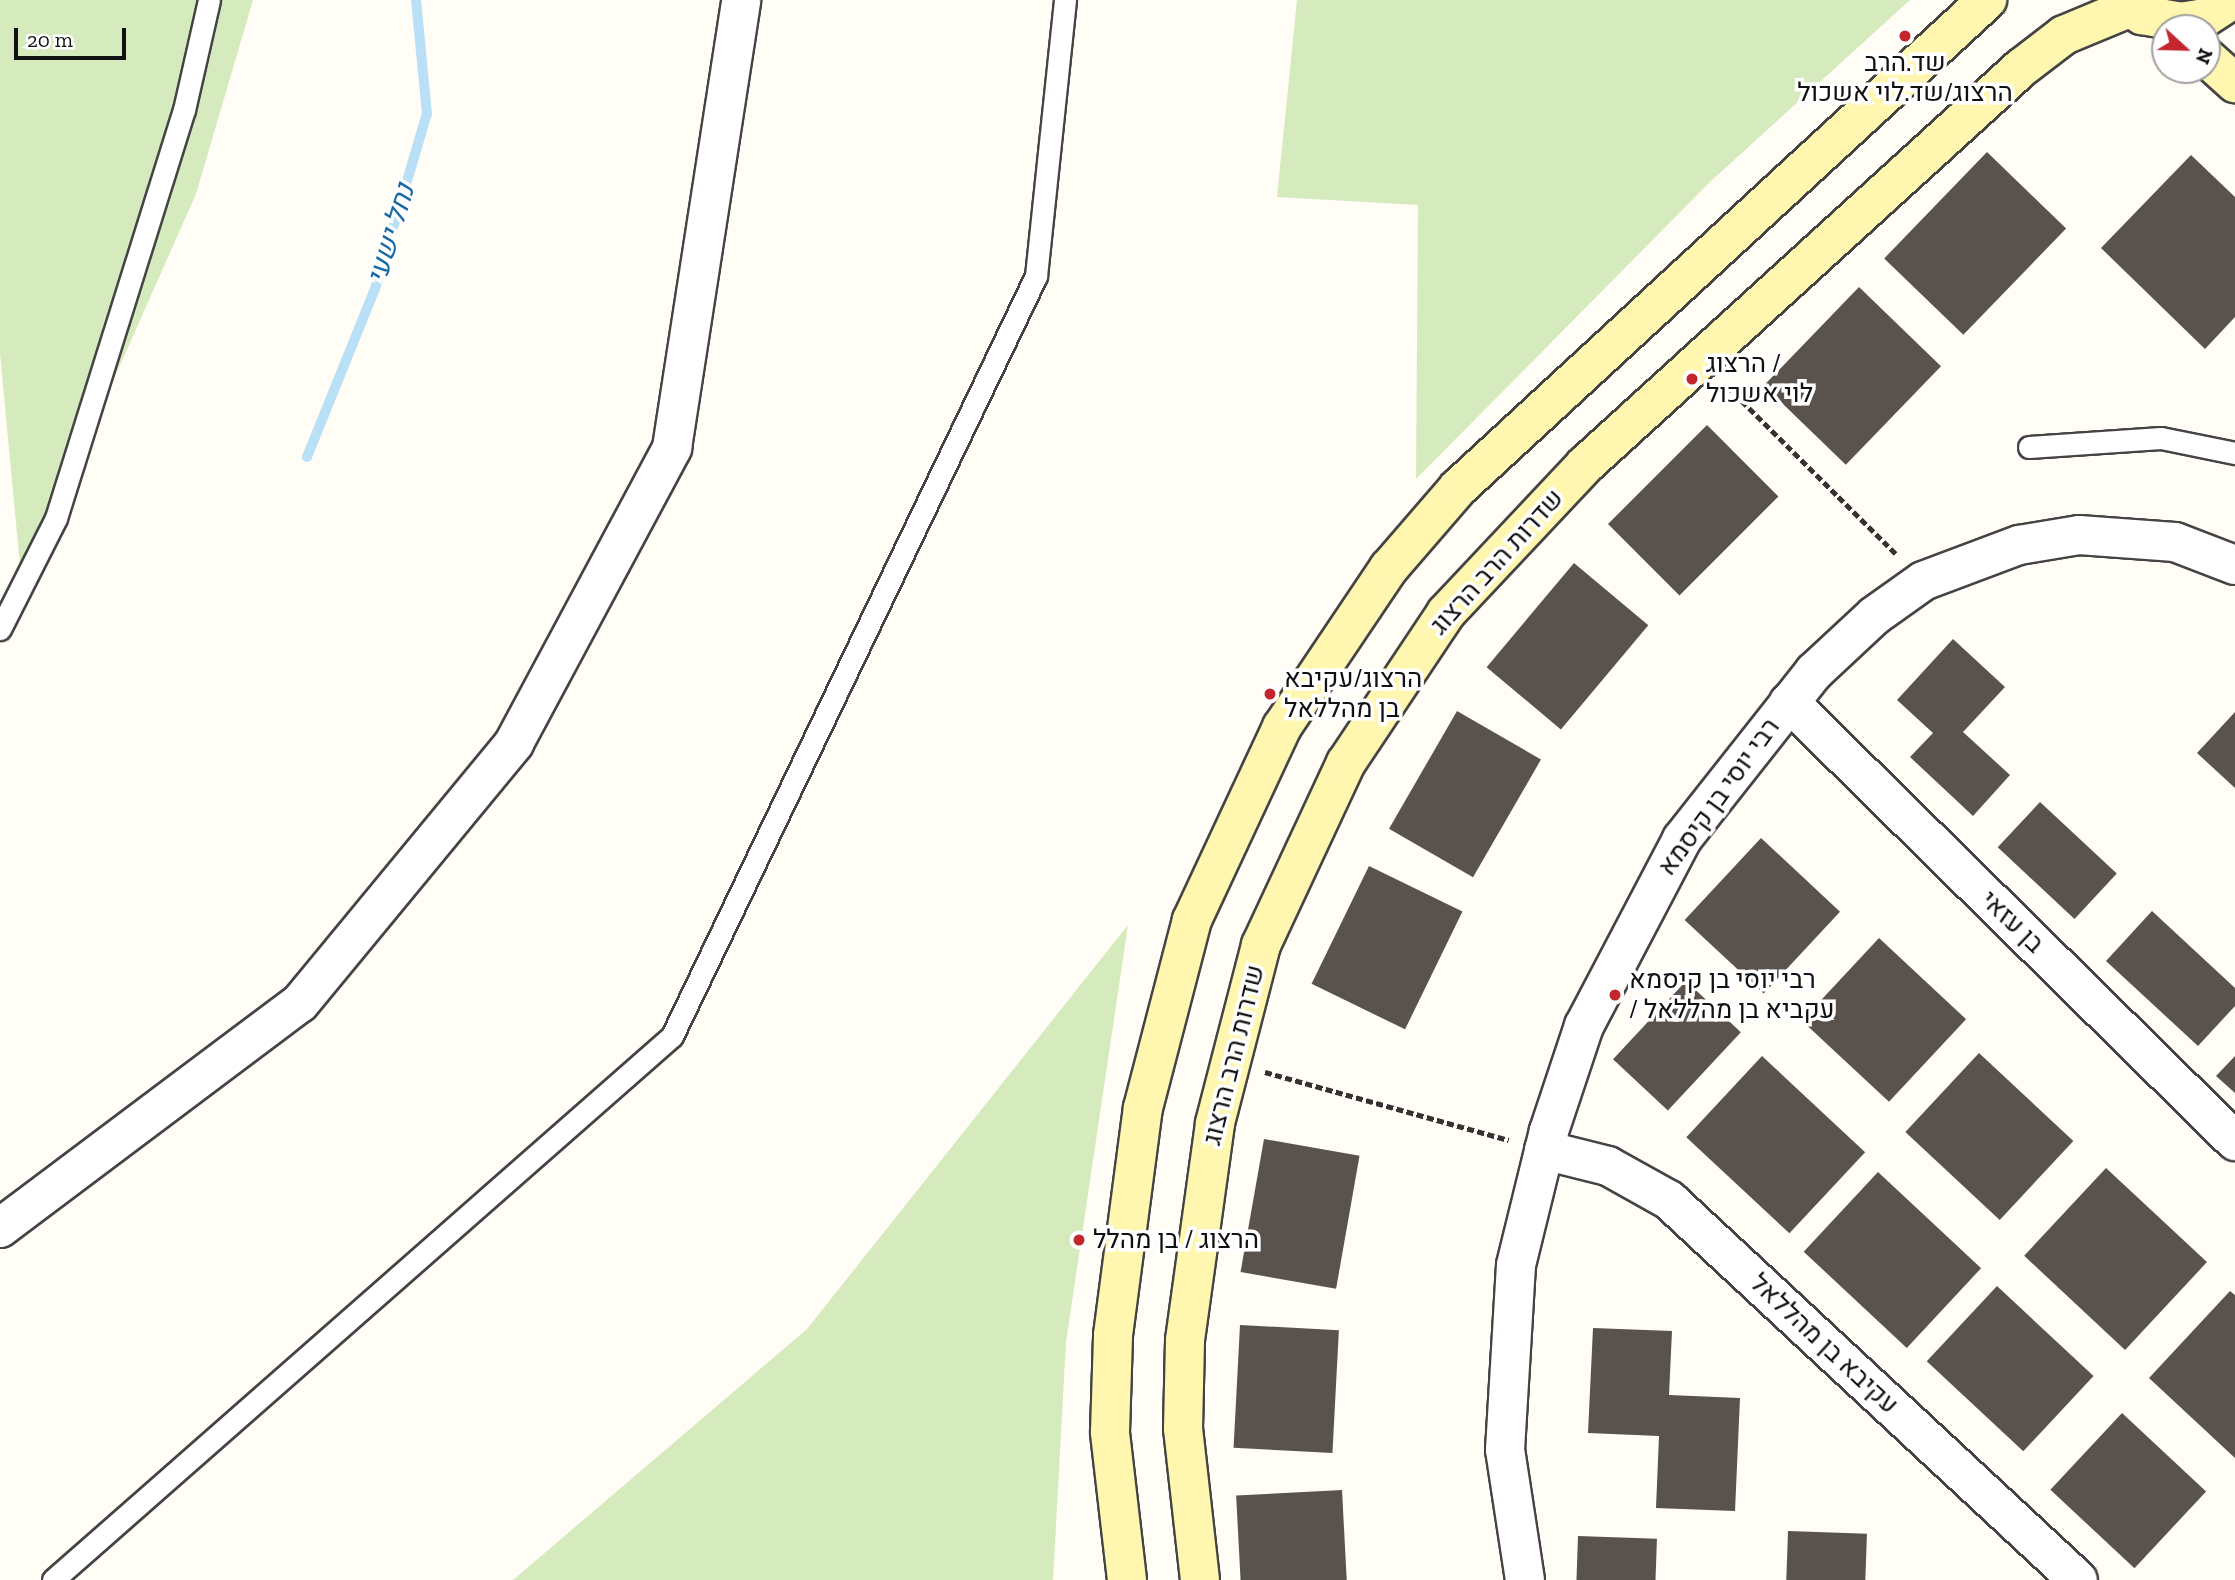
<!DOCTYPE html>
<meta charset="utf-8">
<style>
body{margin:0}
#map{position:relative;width:2235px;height:1580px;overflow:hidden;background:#fffdf5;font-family:"Zilla Slab",Heebo,serif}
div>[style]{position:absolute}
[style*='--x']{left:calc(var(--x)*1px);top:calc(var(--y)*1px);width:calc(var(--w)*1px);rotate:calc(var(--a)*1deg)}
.green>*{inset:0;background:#d5ebbd}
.stream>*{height:10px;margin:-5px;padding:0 5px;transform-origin:5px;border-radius:5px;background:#b9e0f7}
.building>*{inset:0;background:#5a524d;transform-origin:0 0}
.path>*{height:4.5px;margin-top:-2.25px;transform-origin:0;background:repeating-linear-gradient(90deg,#333 0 7px,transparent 0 10.5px)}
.roads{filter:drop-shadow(2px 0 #444) drop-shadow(-2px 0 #444) drop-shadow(0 2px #444) drop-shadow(0 -2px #444)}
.service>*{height:21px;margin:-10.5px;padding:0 10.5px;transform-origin:10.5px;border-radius:10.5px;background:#fff}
.minor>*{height:38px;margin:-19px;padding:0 19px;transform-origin:19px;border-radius:19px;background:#fff}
.tertiary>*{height:38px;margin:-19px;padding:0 19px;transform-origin:19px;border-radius:19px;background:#fff}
.secondary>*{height:38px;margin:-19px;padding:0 19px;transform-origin:19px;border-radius:19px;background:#fff6b0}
.dots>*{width:19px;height:19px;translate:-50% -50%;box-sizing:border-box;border:4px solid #fff;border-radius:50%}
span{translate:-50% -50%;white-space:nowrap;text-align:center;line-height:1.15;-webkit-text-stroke:7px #fff;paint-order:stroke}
.poi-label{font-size:26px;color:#111}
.left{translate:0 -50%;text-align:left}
.street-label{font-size:26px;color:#111}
.water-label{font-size:28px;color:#1768a6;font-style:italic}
.north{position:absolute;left:2151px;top:14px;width:70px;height:70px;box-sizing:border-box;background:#fff;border:2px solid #a0a0a0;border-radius:50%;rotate:112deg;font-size:19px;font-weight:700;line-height:28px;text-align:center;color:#111}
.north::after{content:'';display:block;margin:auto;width:24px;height:32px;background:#c4262e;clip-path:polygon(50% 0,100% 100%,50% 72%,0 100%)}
.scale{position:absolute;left:14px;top:28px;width:112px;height:32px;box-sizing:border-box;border:4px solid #111;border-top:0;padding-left:9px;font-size:21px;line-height:24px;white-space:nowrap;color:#111;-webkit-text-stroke:5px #fff;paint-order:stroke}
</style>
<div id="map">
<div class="green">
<i style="clip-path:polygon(0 0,253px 0,196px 194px,22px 586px,0 354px)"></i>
<i style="clip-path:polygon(1297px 0,1910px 0,1711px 181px,1416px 479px,1418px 205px,1277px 197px)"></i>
<i style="clip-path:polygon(1128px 925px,1066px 1342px,1053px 1580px,513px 1580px,807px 1329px)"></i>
</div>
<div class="stream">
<i style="--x:307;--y:457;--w:181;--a:-68"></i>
<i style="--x:375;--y:289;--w:183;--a:-73.5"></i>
<i style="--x:427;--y:114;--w:115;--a:-95.5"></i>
</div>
<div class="building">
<i style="left:1987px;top:152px;width:110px;height:148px;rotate:44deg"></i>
<i style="clip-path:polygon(2191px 155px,2235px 197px,2235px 317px,2205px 349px,2101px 248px)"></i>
<i style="left:1859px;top:287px;width:114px;height:137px;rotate:44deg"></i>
<i style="left:1707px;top:425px;width:101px;height:140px;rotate:45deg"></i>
<i style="left:1574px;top:563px;width:97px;height:136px;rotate:40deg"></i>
<i style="clip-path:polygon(1953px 639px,2005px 687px,1963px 732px,2010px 775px,1973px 816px,1910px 757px,1933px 733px,1897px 700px)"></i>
<i style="left:1457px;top:711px;width:97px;height:136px;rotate:30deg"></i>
<i style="clip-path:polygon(2235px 712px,2235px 788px,2197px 753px)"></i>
<i style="left:2040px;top:802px;width:105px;height:62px;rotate:43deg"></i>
<i style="left:1761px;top:838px;width:108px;height:112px;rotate:43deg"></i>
<i style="left:1369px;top:866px;width:104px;height:131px;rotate:26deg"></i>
<i style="clip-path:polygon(2152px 911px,2235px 988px,2235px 1006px,2198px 1046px,2106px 961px)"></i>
<i style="left:1879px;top:938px;width:119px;height:113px;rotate:43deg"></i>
<i style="left:1686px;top:981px;width:75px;height:107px;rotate:43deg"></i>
<i style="left:1979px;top:1053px;width:129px;height:108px;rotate:43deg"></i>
<i style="left:1762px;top:1056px;width:141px;height:111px;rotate:43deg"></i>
<i style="clip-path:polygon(2235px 1056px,2235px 1093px,2216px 1076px)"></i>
<i style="left:1264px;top:1139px;width:97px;height:135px;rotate:10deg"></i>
<i style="left:2106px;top:1168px;width:138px;height:120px;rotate:43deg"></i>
<i style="left:1878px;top:1172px;width:141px;height:109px;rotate:43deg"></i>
<i style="left:1997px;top:1286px;width:132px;height:103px;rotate:43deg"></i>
<i style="clip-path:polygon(2230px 1291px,2235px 1295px,2235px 1458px,2149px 1378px)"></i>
<i style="left:1240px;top:1325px;width:99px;height:123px;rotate:3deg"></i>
<i style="clip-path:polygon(1593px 1328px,1672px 1331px,1669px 1395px,1740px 1398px,1735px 1511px,1656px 1508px,1659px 1436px,1588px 1433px)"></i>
<i style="left:2122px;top:1413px;width:115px;height:105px;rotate:43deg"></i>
<i style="left:1342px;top:1490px;width:90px;height:106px;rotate:87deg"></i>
<i style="left:1788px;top:1531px;width:79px;height:49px;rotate:2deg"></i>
<i style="left:1578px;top:1536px;width:79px;height:44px;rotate:2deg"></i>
</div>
<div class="path">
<i style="--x:1727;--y:386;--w:240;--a:44.8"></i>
<i style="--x:1265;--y:1072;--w:253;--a:15.6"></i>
</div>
<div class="roads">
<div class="service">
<i style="--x:2029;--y:447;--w:132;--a:-3.9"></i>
<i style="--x:2161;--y:438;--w:76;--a:11.5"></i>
<i style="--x:0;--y:629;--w:124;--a:-63.2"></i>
<i style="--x:56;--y:518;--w:428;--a:-72.6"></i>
<i style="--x:184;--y:110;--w:113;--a:-77.2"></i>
<i style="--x:53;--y:1580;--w:824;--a:-41.31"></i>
<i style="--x:672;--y:1036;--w:843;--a:-64.41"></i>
<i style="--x:1036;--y:276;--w:278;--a:-84"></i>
</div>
<div class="minor">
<i style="--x:1789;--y:702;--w:626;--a:44.55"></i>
<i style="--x:1544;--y:1150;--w:66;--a:14"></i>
<i style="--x:1608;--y:1166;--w:70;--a:29.1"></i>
<i style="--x:1669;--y:1200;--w:558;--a:42.9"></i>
<i style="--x:1525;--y:1580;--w:132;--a:-98.7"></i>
<i style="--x:1505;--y:1450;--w:185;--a:-86.6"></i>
<i style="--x:1516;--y:1265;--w:138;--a:-76.2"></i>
<i style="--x:1549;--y:1131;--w:111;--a:-71.6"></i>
<i style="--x:1584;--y:1026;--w:211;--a:-62.3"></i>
<i style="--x:1682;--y:839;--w:213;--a:-51.7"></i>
<i style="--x:1814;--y:672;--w:82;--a:-43"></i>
<i style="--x:1874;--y:616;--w:60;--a:-35.5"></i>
<i style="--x:1923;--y:581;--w:103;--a:-20.6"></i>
<i style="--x:2019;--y:545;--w:61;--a:-9.5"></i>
<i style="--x:2079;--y:535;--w:96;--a:4.2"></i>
<i style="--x:2175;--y:542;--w:64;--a:21"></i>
</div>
<div class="tertiary">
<i style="--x:0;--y:1228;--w:375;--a:-36.9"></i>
<i style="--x:300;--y:1003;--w:337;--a:-50.5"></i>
<i style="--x:514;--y:743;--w:335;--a:-61.8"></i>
<i style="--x:672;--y:448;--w:453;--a:-81.2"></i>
</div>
<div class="secondary">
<i style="--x:2121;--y:0;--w:26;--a:36"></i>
<i style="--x:2142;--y:15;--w:39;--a:10"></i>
<i style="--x:2180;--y:22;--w:24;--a:-9"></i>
<i style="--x:2204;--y:18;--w:33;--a:-33"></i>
<i style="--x:2207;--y:58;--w:38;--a:42"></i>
<i style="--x:1127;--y:1580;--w:149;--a:-96.6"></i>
<i style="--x:1110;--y:1432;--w:97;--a:-88.2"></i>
<i style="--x:1113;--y:1335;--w:229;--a:-82.5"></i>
<i style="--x:1143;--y:1108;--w:194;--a:-75.4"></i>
<i style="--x:1192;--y:920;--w:213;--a:-65"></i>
<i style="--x:1282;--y:727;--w:192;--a:-56.1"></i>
<i style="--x:1389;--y:568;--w:106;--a:-49.2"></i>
<i style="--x:1458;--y:488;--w:720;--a:-42.69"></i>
<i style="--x:1200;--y:1580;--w:152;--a:-96.4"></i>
<i style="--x:1183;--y:1429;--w:89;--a:-88.7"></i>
<i style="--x:1185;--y:1340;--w:219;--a:-82.1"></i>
<i style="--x:1215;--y:1123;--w:184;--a:-75.5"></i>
<i style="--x:1261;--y:945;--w:201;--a:-65"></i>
<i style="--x:1346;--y:763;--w:180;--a:-56.3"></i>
<i style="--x:1446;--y:613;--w:203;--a:-46.8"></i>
<i style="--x:1585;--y:465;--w:590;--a:-42.32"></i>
<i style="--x:2021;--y:68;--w:54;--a:-37.5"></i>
<i style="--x:2064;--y:35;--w:70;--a:-22.6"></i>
</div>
</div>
<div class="dots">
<i style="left:1905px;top:36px;background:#c4262e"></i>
<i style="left:1692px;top:379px;background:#c4262e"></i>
<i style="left:1270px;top:694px;background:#c4262e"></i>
<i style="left:1615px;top:995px;background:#c4262e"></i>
<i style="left:1079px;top:1240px;background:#c4262e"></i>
</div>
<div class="poi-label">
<span style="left:1905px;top:78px">שד.הרב<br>הרצוג/שד.לוי אשכול</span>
<span class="left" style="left:1706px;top:379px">הרצוג /<br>לוי אשכול</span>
<span class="left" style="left:1284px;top:694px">הרצוג/עקיבא<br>בן מהללאל</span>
<span class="left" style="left:1629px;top:995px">רבי יוסי בן קיסמא<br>/ עקביא בן מהללאל</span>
<span class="left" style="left:1093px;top:1240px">הרצוג / בן מהלל</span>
</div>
<div class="street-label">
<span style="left:1497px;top:562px;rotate:-48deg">שדרות הרב הרצוג</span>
<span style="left:1719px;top:797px;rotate:-54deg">רבי יוסי בן קיסמא</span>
<span style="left:2012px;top:922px;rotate:44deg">בן עזאי</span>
<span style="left:1234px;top:1055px;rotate:-76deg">שדרות הרב הרצוג</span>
<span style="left:1824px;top:1344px;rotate:43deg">עקיבא בן מהללאל</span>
</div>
<div class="water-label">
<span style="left:391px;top:234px;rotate:-73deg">נחל ישעי</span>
</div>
<div class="north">N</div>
<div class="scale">20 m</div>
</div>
